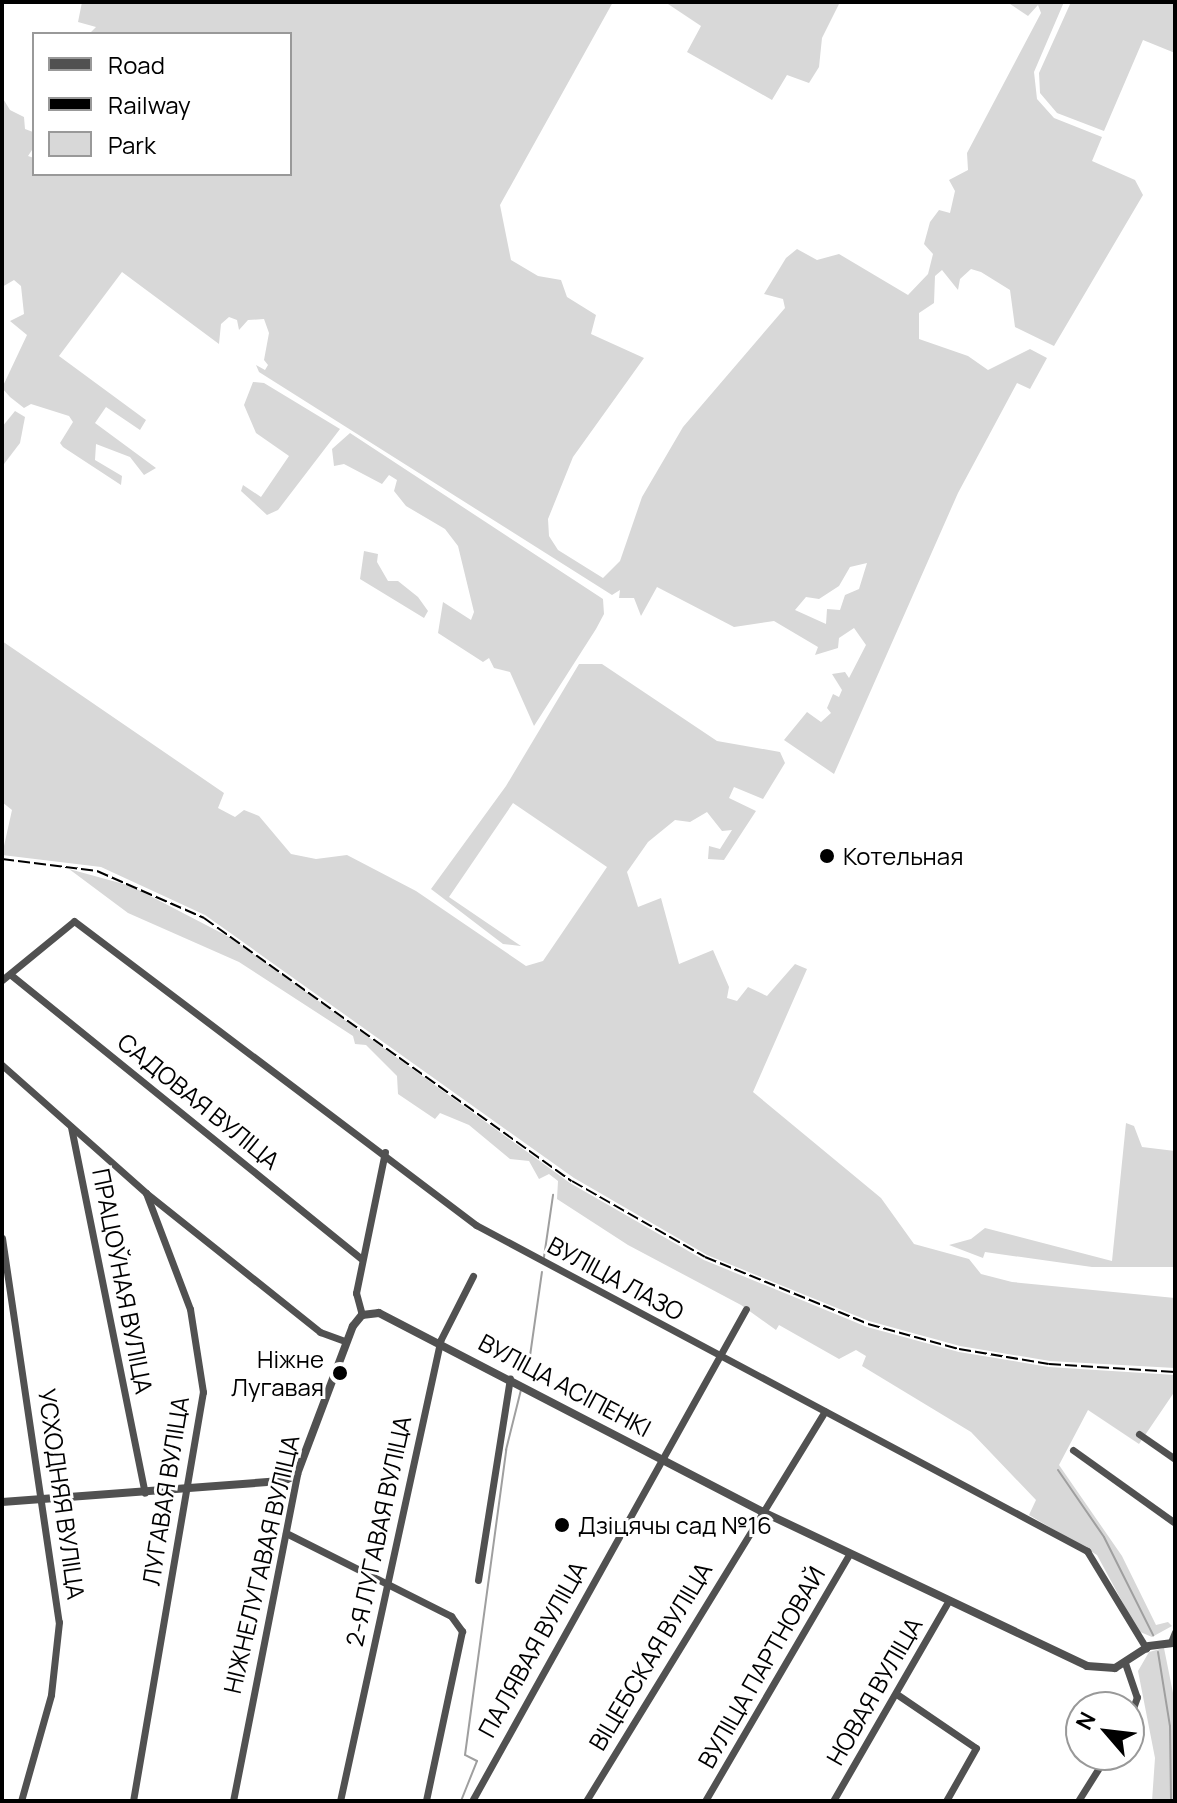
<!DOCTYPE html>
<meta charset="utf-8">
<style>
body{margin:0}
#map{position:relative;width:1177px;height:1803px;overflow:hidden;background:#fff;font-family:Manrope,sans-serif}
div>[style]{position:absolute}
[style*='--x']{left:calc(var(--x)*1px);top:calc(var(--y)*1px);width:calc(var(--w)*1px);rotate:calc(var(--a)*1deg)}
.green>*{inset:0;background:#d8d8d8}
.stream>*{height:2px;margin:-1px;padding:0 1px;transform-origin:1px;border-radius:1px;background:#9f9f9f}
.minor>*{height:7px;margin:-3.5px;padding:0 3.5px;transform-origin:3.5px;border-radius:3.5px;background:#515151}
.tertiary>*{height:8px;margin:-4px;padding:0 4px;transform-origin:4px;border-radius:4px;background:#515151}
.rail>*{height:2px;margin-top:-1px;transform-origin:0;background:repeating-linear-gradient(90deg,#000 0 12px,transparent 0 16px)}
.dots>*{width:22px;height:22px;translate:-50% -50%;box-sizing:border-box;border:4px solid #fff;border-radius:50%}
span{translate:-50% -50%;white-space:nowrap;text-align:center;line-height:1.15;-webkit-text-stroke:6px #fff;paint-order:stroke}
.poi-label{font-size:24px;color:#000}
.left{translate:0 -50%;text-align:left}
.right{translate:-100% -50%;text-align:right}
.street-label{font-size:24px;color:#000}
.frame{position:absolute;inset:0;border:4px solid #000;pointer-events:none}
.legend{position:absolute;left:32px;top:32px;width:260px;height:144px;box-sizing:border-box;background:#fff;border:2px solid #999;margin:0;padding:10px 14px;list-style:none;font-size:24px;color:#000}
.legend li{display:flex;align-items:center;gap:16px;height:40px}
.legend b{width:40px;border:2px solid #999}
.north{position:absolute;left:1065px;top:1691px;width:80px;height:80px;box-sizing:border-box;background:#fff;border:2px solid #999;border-radius:50%;rotate:298deg;font-size:22px;font-weight:700;line-height:32px;text-align:center;color:#000}
.north::after{content:'';display:block;margin:auto;width:28px;height:36px;background:#000;clip-path:polygon(50% 0,100% 100%,50% 72%,0 100%)}
</style>
<div id="map">
<div class="green">
<i style="clip-path:polygon(evenodd,82px 2px,613px 2px,500px 205px,511px 260px,538px 276px,561px 280px,567px 297px,596px 315px,591px 334px,644px 358px,573px 457px,548px 519px,549px 536px,558px 550px,603px 578px,620px 561px,642px 497px,683px 427px,785px 308px,783px 299px,764px 294px,786px 258px,797px 249px,817px 260px,839px 254px,908px 295px,928px 274px,933px 254px,924px 244px,930px 222px,939px 210px,950px 213px,955px 191px,949px 180px,968px 170px,967px 153px,1041px 13px,1038px 5px,1028px 16px,1007px 2px,1064px 2px,1034px 72px,1037px 99px,1054px 118px,1102px 137px,1092px 161px,1135px 180px,1143px 195px,1054px 346px,1015px 327px,1010px 290px,981px 272px,971px 269px,960px 279px,958px 290px,942px 270px,935px 276px,934px 303px,919px 313px,919px 339px,968px 356px,988px 370px,1030px 349px,1047px 358px,1030px 389px,1017px 383px,958px 493px,834px 774px,784px 740px,807px 712px,821px 722px,831px 713px,827px 708px,833px 694px,839px 697px,842px 690px,832px 674px,845px 672px,849px 678px,866px 645px,854px 628px,839px 638px,838px 648px,815px 655px,818px 647px,774px 621px,734px 627px,657px 587px,641px 616px,634px 598px,619px 598px,620px 590px,612px 595px,259px 372px,256px 365px,265px 370px,268px 365px,264px 360px,269px 333px,264px 319px,248px 320px,239px 330px,237px 320px,229px 317px,221px 324px,219px 344px,122px 272px,59px 356px,146px 420px,140px 430px,106px 407px,95px 423px,156px 468px,144px 475px,130px 457px,96px 444px,95px 460px,122px 476px,121px 485px,63px 447px,60px 443px,73px 422px,69px 416px,31px 404px,24px 408px,10px 397px,2px 388px,27px 335px,10px 321px,24px 314px,21px 286px,14px 280px,2px 287px,2px 97px,10px 110px,24px 117px,25px 129px,33px 132px,34px 147px,28px 156px,34px 158px,34px 174px,290px 174px,290px 34px,89px 34px,96px 27px,78px 22px,82px 2px,867px 563px,859px 589px,845px 595px,840px 610px,827px 609px,826px 624px,795px 610px,806px 597px,819px 599px,839px 586px,850px 567px,867px 563px)"></i>
<i style="clip-path:polygon(665px 2px,840px 2px,822px 38px,819px 67px,809px 83px,787px 75px,772px 100px,687px 52px,701px 26px)"></i>
<i style="clip-path:polygon(1071px 2px,1175px 2px,1175px 53px,1143px 40px,1104px 131px,1057px 113px,1040px 93px,1039px 73px)"></i>
<i style="clip-path:polygon(253px 382px,264px 383px,340px 429px,278px 510px,267px 515px,241px 491px,243px 485px,261px 497px,289px 456px,256px 433px,244px 405px)"></i>
<i style="clip-path:polygon(15px 411px,25px 417px,20px 443px,4px 464px,2px 427px)"></i>
<i style="clip-path:polygon(350px 433px,603px 599px,604px 614px,596px 629px,534px 726px,510px 672px,494px 668px,489px 658px,483px 662px,438px 633px,443px 602px,471px 620px,474px 612px,458px 546px,445px 529px,406px 506px,394px 491px,397px 480px,389px 475px,382px 484px,344px 464px,334px 466px,332px 449px)"></i>
<i style="clip-path:polygon(364px 551px,378px 554px,377px 562px,388px 581px,398px 581px,418px 597px,428px 611px,424px 618px,360px 579px)"></i>
<i style="clip-path:polygon(2px 641px,224px 793px,218px 808px,235px 817px,244px 810px,259px 816px,291px 854px,316px 859px,347px 855px,416px 891px,526px 966px,543px 961px,607px 867px,513px 803px,449px 897px,521px 946px,503px 944px,431px 889px,506px 786px,579px 664px,602px 664px,717px 741px,780px 752px,785px 763px,763px 799px,734px 787px,729px 798px,756px 811px,724px 860px,708px 859px,709px 846px,720px 849px,732px 830px,722px 831px,707px 812px,690px 822px,675px 820px,648px 842px,627px 872px,638px 907px,661px 898px,679px 964px,713px 950px,729px 987px,727px 998px,737px 1001px,748px 987px,767px 996px,795px 964px,807px 969px,753px 1092px,881px 1198px,914px 1244px,969px 1259px,981px 1274px,1012px 1282px,1175px 1298px,1175px 1368px,1050px 1361px,960px 1346px,869px 1321px,707px 1255px,574px 1178px,205px 915px,101px 867px,2px 855px,12px 810px,2px 802px)"></i>
<i style="clip-path:polygon(69px 869px,131px 886px,233px 939px,570px 1183px,704px 1260px,867px 1327px,959px 1352px,1049px 1367px,1175px 1375px,1175px 1391px,1139px 1444px,1088px 1410px,1059px 1465px,1122px 1556px,1156px 1625px,1168px 1622px,1172px 1626px,1152px 1637px,1138px 1631px,1097px 1555px,1029px 1515px,1036px 1500px,971px 1432px,862px 1366px,866px 1356px,856px 1350px,839px 1359px,779px 1325px,776px 1330px,741px 1305px,628px 1245px,557px 1199px,558px 1181px,549px 1174px,539px 1179px,529px 1161px,510px 1159px,469px 1125px,440px 1113px,435px 1119px,398px 1094px,397px 1076px,366px 1045px,355px 1044px,353px 1036px,239px 962px,128px 913px)"></i>
<i style="clip-path:polygon(1126px 1123px,1134px 1126px,1142px 1147px,1175px 1151px,1175px 1267px,1092px 1267px,985px 1252px,983px 1258px,949px 1245px,971px 1239px,985px 1228px,1112px 1261px)"></i>
<i style="clip-path:polygon(1164px 1648px,1175px 1703px,1175px 1801px,1152px 1801px,1155px 1758px,1138px 1671px,1149px 1652px)"></i>
</div>
<div class="stream">
<i style="--x:544;--y:1257;--w:63;--a:-81.7"></i>
<i style="--x:528;--y:1370;--w:99;--a:-81.9"></i>
<i style="--x:1058;--y:1470;--w:81;--a:55.5"></i>
<i style="--x:1104;--y:1537;--w:110;--a:63.4"></i>
<i style="--x:1158;--y:1652;--w:75;--a:80.8"></i>
<i style="--x:1170;--y:1726;--w:75;--a:89.2"></i>
<i style="--x:461;--y:1801;--w:43;--a:-68.2"></i>
<i style="--x:477;--y:1761;--w:13;--a:-153"></i>
<i style="--x:465;--y:1755;--w:308;--a:-82.3"></i>
<i style="--x:506;--y:1450;--w:62;--a:-76"></i>
</div>
<div class="minor">
<i style="--x:11;--y:975;--w:450;--a:39"></i>
<i style="--x:2;--y:980;--w:93;--a:-39.3"></i>
<i style="--x:74;--y:921;--w:504;--a:37.1"></i>
<i style="--x:476;--y:1225;--w:693;--a:28.08"></i>
<i style="--x:1087;--y:1551;--w:114;--a:58.7"></i>
<i style="--x:2;--y:1065;--w:193;--a:41.6"></i>
<i style="--x:146;--y:1193;--w:223;--a:38.6"></i>
<i style="--x:320;--y:1332;--w:27;--a:20"></i>
<i style="--x:71;--y:1127;--w:373;--a:78.6"></i>
<i style="--x:2;--y:1238;--w:388;--a:81.6"></i>
<i style="--x:59;--y:1622;--w:73;--a:96.3"></i>
<i style="--x:51;--y:1695;--w:110;--a:105.8"></i>
<i style="--x:362;--y:1315;--w:23;--a:-105"></i>
<i style="--x:356;--y:1293;--w:144;--a:-78.4"></i>
<i style="--x:1139;--y:1434;--w:44;--a:34.8"></i>
<i style="--x:1073;--y:1450;--w:125;--a:35.6"></i>
<i style="--x:286;--y:1533;--w:185;--a:26.7"></i>
<i style="--x:451;--y:1616;--w:19;--a:54"></i>
<i style="--x:462;--y:1631;--w:174;--a:102"></i>
<i style="--x:478;--y:1580;--w:204;--a:-81"></i>
<i style="--x:1171;--y:1642;--w:11;--a:-68"></i>
<i style="--x:1125;--y:1663;--w:36;--a:71"></i>
<i style="--x:1137;--y:1697;--w:23;--a:110"></i>
<i style="--x:898;--y:1695;--w:94;--a:34.2"></i>
<i style="--x:976;--y:1748;--w:61;--a:119.5"></i>
<i style="--x:133;--y:1801;--w:415;--a:-80.3"></i>
<i style="--x:203;--y:1392;--w:84;--a:-98.9"></i>
<i style="--x:190;--y:1309;--w:124;--a:-110.8"></i>
<i style="--x:233;--y:1801;--w:333;--a:-78.9"></i>
<i style="--x:340;--y:1801;--w:471;--a:-77.7"></i>
<i style="--x:440;--y:1341;--w:73;--a:-63.1"></i>
<i style="--x:472;--y:1801;--w:563;--a:-60.89"></i>
<i style="--x:586;--y:1801;--w:457;--a:-58.5"></i>
<i style="--x:705;--y:1801;--w:287;--a:-59.7"></i>
<i style="--x:833;--y:1801;--w:232;--a:-60"></i>
<i style="--x:1078;--y:1801;--w:54;--a:-57.8"></i>
</div>
<div class="tertiary">
<i style="--x:2;--y:1502;--w:283;--a:-4.3"></i>
<i style="--x:284;--y:1481;--w:15;--a:-28"></i>
<i style="--x:297;--y:1474;--w:158;--a:-69.3"></i>
<i style="--x:353;--y:1326;--w:14;--a:-51"></i>
<i style="--x:362;--y:1315;--w:17;--a:-7"></i>
<i style="--x:379;--y:1313;--w:430;--a:27.4"></i>
<i style="--x:761;--y:1511;--w:361;--a:25.4"></i>
<i style="--x:1087;--y:1666;--w:28;--a:4"></i>
<i style="--x:1115;--y:1668;--w:40;--a:-32.9"></i>
<i style="--x:1149;--y:1646;--w:26;--a:-7"></i>
</div>
<div class="rail">
<i style="--x:2;--y:859;--w:96;--a:7.2"></i>
<i style="--x:97;--y:871;--w:117;--a:23.7"></i>
<i style="--x:204;--y:918;--w:452;--a:35.6"></i>
<i style="--x:572;--y:1181;--w:153;--a:29.7"></i>
<i style="--x:705;--y:1257;--w:176;--a:22.3"></i>
<i style="--x:868;--y:1324;--w:94;--a:15.4"></i>
<i style="--x:959;--y:1349;--w:91;--a:9.5"></i>
<i style="--x:1049;--y:1364;--w:126;--a:3.6"></i>
</div>
<div class="dots">
<i style="left:827px;top:856px;background:#000"></i>
<i style="left:340px;top:1373px;background:#000"></i>
<i style="left:562px;top:1525px;background:#000"></i>
</div>
<div class="poi-label">
<span class="left" style="left:843px;top:856px">Котельная</span>
<span class="right" style="left:324px;top:1373px">Ніжне<br>Лугавая</span>
<span class="left" style="left:578px;top:1525px">Дзіцячы сад №16</span>
</div>
<div class="street-label">
<span style="left:199px;top:1101px;rotate:39deg">САДОВАЯ ВУЛІЦА</span>
<span style="left:616px;top:1278px;rotate:28deg">ВУЛІЦА ЛАЗО</span>
<span style="left:123px;top:1281px;rotate:79deg">ПРАЦОЎНАЯ ВУЛІЦА</span>
<span style="left:565px;top:1385px;rotate:28deg">ВУЛІЦА АСІПЕНКІ</span>
<span style="left:165px;top:1491px;rotate:-81deg">ЛУГАВАЯ ВУЛІЦА</span>
<span style="left:62px;top:1494px;rotate:82deg">УСХОДНЯЯ ВУЛІЦА</span>
<span style="left:378px;top:1531px;rotate:-78deg">2-Я ЛУГАВАЯ ВУЛІЦА</span>
<span style="left:261px;top:1564px;rotate:-77deg">НІЖНЕЛУГАВАЯ ВУЛІЦА</span>
<span style="left:532px;top:1649px;rotate:-61deg">ПАЛЯВАЯ ВУЛІЦА</span>
<span style="left:650px;top:1656px;rotate:-59deg">ВІЦЕБСКАЯ ВУЛІЦА</span>
<span style="left:761px;top:1667px;rotate:-60deg">ВУЛІЦА ПАРТНОВАЙ</span>
<span style="left:874px;top:1691px;rotate:-60deg">НОВАЯ ВУЛІЦА</span>
</div>
<div class="frame"></div>
<ul class="legend">
<li><b style="height:10px;background:#515151"></b>Road</li>
<li><b style="height:10px;background:#000"></b>Railway</li>
<li><b style="height:22px;background:#d8d8d8"></b>Park</li>
</ul>
<div class="north">N</div>
</div>
